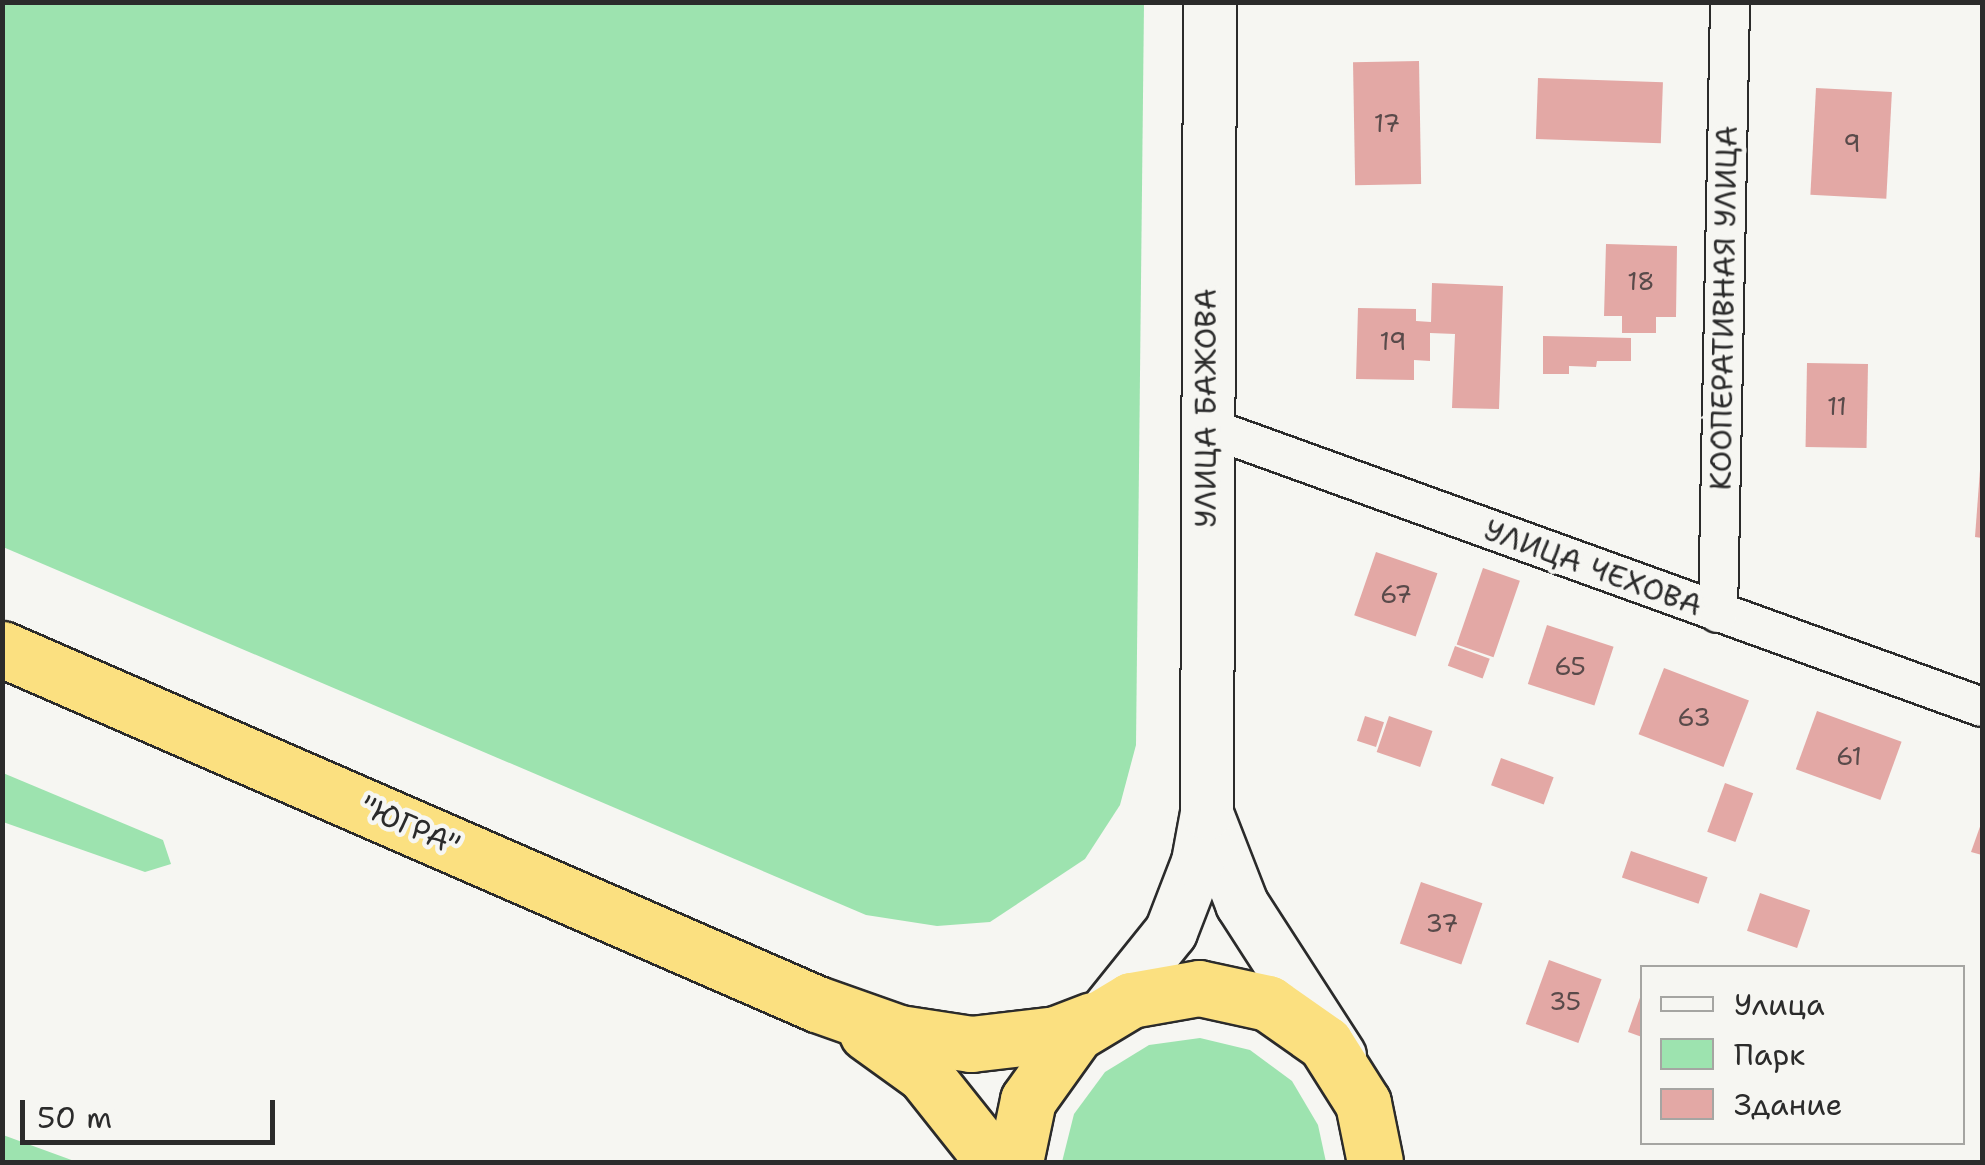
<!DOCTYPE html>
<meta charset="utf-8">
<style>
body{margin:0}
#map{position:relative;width:1985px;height:1165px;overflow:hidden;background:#f6f6f2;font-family:"Shantell Sans",sans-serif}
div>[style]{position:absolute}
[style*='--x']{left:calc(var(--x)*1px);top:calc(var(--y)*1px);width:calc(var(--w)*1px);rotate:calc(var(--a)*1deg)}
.green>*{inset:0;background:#9de3af}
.building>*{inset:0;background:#e3a8a5;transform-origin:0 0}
.roads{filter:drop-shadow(2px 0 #2b2b2b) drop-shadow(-2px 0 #2b2b2b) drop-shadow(0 2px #2b2b2b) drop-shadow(0 -2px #2b2b2b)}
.street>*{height:38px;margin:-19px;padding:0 19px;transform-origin:19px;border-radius:19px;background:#f6f6f2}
.secondary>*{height:52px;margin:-26px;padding:0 26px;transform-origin:26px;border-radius:26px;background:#f6f6f2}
.highway>*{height:55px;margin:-27.5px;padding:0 27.5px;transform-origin:27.5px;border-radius:27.5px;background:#fbe080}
span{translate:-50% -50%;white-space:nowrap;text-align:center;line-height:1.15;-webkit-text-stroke:9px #f6f6f2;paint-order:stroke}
.number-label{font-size:25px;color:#594a4a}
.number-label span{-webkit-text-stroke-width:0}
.street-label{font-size:30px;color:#2b2b2b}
.frame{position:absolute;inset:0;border:5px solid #2b2b2b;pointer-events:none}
.legend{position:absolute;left:1640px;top:965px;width:325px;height:180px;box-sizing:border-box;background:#f6f6f2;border:2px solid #a5a5a2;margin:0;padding:12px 18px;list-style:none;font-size:30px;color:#2b2b2b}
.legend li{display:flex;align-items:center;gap:20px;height:50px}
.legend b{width:50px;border:2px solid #a5a5a2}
.scale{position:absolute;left:20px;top:1100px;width:255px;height:45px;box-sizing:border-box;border:5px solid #2b2b2b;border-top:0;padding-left:12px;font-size:30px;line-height:35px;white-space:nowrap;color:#2b2b2b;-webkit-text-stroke:8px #f6f6f2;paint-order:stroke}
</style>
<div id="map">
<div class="green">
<i style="clip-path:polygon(3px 2px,1144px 3px,1136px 745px,1120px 805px,1085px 859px,990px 922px,937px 926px,866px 915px,3px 547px)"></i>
<i style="clip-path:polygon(3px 773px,163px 840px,171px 864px,145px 872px,3px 822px)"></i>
<i style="clip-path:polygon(1200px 1038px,1250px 1050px,1292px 1081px,1318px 1125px,1326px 1162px,1062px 1162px,1074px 1114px,1105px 1072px,1149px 1045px)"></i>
<i style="clip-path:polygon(3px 1135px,77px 1162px,3px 1162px)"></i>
</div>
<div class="building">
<i style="left:1419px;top:61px;width:123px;height:66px;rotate:89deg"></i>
<i style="left:1538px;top:78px;width:125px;height:61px;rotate:2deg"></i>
<i style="left:1816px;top:88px;width:76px;height:107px;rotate:3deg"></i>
<i style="clip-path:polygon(1606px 244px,1677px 246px,1676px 317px,1656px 317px,1656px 333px,1622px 333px,1622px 316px,1604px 316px)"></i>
<i style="clip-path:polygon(1432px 283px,1503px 286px,1499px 409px,1452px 408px,1455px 334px,1430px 333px,1430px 361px,1414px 360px,1414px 380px,1356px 379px,1358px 308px,1416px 309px,1416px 321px,1431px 322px)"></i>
<i style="clip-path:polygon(1543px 336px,1631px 338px,1631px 361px,1597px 361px,1596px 367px,1569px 366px,1569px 374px,1543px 374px)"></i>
<i style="left:1807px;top:363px;width:61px;height:84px;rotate:1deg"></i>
<i style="clip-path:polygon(1980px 470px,1982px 470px,1982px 538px,1975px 537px)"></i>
<i style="left:1376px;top:552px;width:65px;height:67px;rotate:19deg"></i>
<i style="left:1483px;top:568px;width:39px;height:81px;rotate:19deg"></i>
<i style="left:1547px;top:625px;width:70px;height:62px;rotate:18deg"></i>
<i style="left:1455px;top:646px;width:37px;height:21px;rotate:20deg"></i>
<i style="left:1664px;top:668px;width:91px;height:71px;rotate:21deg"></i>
<i style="left:1817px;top:711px;width:90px;height:62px;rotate:20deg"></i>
<i style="left:1365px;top:716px;width:20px;height:26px;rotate:18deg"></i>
<i style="left:1389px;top:716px;width:46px;height:38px;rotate:19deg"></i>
<i style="left:1501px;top:758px;width:56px;height:29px;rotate:20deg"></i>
<i style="left:1725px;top:783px;width:30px;height:52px;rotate:20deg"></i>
<i style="clip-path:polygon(1982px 821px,1982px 855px,1971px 852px)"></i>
<i style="left:1631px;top:851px;width:81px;height:28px;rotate:19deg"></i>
<i style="left:1421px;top:882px;width:65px;height:65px;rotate:19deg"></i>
<i style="left:1760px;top:893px;width:53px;height:40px;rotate:19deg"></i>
<i style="left:1549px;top:960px;width:56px;height:68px;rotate:20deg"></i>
<i style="clip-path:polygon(1642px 992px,1642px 1037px,1628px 1032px)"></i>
</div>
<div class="roads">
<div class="street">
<i style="--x:1204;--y:426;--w:827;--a:19.86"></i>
<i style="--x:1718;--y:613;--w:611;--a:-88.87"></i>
</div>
<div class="secondary">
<i style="--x:1207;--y:814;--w:97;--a:68.7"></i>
<i style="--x:1242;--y:904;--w:181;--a:57.2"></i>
<i style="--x:1109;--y:1009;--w:99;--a:-51.2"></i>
<i style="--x:1171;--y:932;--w:75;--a:-68.9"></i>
<i style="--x:1198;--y:862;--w:50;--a:-79.6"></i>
<i style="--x:1207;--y:813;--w:811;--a:-89.79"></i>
</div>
<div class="highway">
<i style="--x:2;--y:649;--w:889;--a:23.54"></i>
<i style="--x:817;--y:1004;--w:87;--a:19.5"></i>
<i style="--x:899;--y:1033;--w:73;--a:8.7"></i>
<i style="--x:971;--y:1044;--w:86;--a:-6.7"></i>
<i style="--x:1056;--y:1034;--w:39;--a:-21"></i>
<i style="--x:867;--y:1033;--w:70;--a:35.7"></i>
<i style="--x:924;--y:1074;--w:112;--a:51.5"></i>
<i style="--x:1015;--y:1162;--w:63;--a:-78.2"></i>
<i style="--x:1028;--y:1100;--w:82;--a:-54.4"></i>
<i style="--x:1076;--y:1033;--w:64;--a:-31"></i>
<i style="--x:1131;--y:1000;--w:69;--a:-10"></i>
<i style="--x:1199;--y:988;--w:71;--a:12.3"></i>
<i style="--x:1268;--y:1003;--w:70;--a:35.1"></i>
<i style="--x:1325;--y:1043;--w:71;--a:57.7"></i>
<i style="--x:1363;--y:1103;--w:60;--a:78.5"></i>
</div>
</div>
<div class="number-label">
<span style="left:1387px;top:123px">17</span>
<span style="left:1852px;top:143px">9</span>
<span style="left:1641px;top:281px">18</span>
<span style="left:1393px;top:341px">19</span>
<span style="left:1837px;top:406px">11</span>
<span style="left:1396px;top:594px">67</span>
<span style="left:1570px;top:666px">65</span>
<span style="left:1694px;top:717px">63</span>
<span style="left:1849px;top:756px">61</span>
<span style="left:1442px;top:923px">37</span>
<span style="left:1565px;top:1001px">35</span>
</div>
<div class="street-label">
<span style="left:1724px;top:308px;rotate:-89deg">КООПЕРАТИВНАЯ УЛИЦА</span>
<span style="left:1206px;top:408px;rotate:-90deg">УЛИЦА БАЖОВА</span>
<span style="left:1593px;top:568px;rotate:20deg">УЛИЦА ЧЕХОВА</span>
<span style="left:410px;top:826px;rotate:24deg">"ЮГРА"</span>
</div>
<div class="frame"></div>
<ul class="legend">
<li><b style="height:12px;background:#f6f6f2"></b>Улица</li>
<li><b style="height:28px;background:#9de3af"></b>Парк</li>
<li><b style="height:28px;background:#e3a8a5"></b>Здание</li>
</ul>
<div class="scale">50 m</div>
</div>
